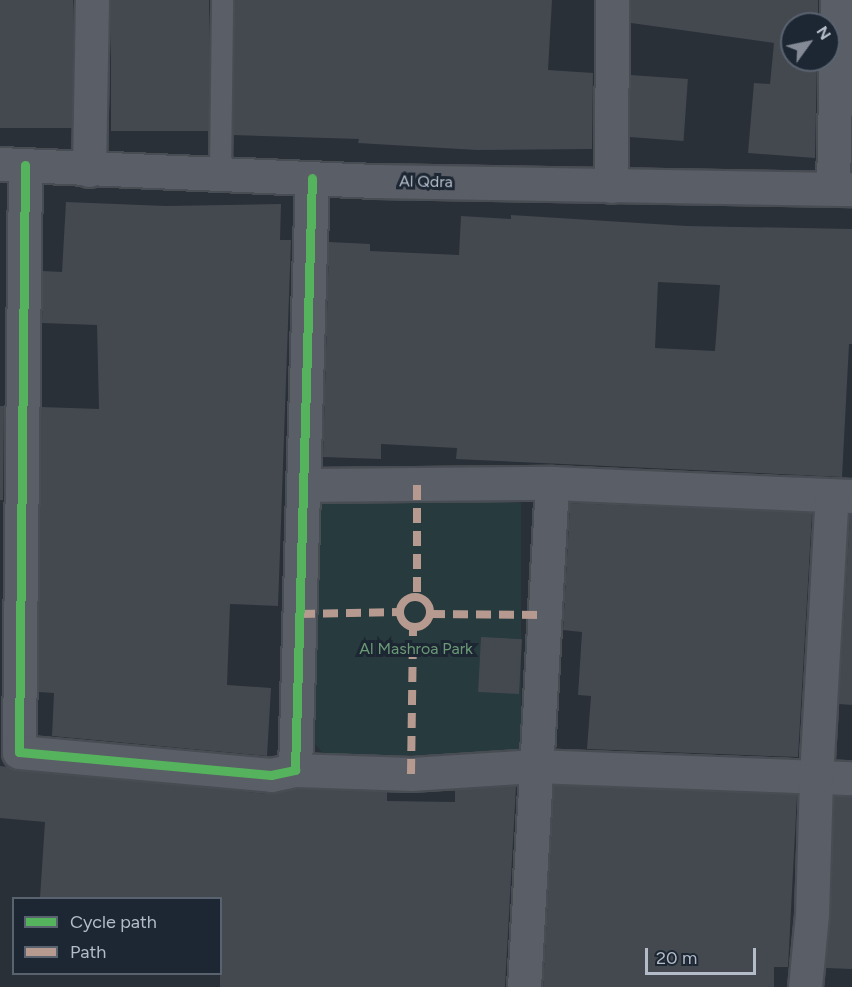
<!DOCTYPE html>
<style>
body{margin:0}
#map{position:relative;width:852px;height:987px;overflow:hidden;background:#2a3038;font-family:Figtree,sans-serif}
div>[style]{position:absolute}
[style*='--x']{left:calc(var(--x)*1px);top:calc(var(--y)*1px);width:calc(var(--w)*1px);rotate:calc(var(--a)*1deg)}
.green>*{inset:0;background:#273a3e}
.building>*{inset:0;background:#444950;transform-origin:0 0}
.roads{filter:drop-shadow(2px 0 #484c53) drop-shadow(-2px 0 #484c53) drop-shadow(0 2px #484c53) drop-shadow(0 -2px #484c53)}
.service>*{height:21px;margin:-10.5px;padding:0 10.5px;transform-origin:10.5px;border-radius:10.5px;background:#5a5e66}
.minor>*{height:33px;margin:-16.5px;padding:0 16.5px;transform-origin:16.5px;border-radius:16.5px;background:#5a5e66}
.quiet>*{height:8px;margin-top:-4px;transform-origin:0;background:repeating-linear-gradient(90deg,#b69a8f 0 15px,transparent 0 23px)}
.quiet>.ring{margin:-4px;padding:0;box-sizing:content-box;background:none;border:8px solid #b69a8f;border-radius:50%}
.cycleway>*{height:9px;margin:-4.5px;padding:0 4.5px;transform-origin:4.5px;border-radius:4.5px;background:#56b35d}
span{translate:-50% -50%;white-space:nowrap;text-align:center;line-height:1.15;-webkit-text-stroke:6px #1d2633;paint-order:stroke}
.street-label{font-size:16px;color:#b4bcc9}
.park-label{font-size:16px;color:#6b9a76}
.legend{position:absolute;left:12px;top:897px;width:210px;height:78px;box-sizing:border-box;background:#1d2633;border:2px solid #59626f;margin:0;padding:8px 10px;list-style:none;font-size:18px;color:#b4bcc9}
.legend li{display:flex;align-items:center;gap:12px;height:30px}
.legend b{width:30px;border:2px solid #59626f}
.north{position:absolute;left:780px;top:12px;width:60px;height:60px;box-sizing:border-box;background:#1d2633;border:2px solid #59626f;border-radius:50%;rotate:57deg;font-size:16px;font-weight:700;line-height:24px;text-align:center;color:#b4bcc9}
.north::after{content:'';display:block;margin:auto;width:21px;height:27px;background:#848b96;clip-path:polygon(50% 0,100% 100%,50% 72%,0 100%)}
.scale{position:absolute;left:645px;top:948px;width:111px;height:27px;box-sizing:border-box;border:3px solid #b4bcc9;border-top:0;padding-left:8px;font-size:18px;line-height:21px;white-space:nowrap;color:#b4bcc9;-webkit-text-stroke:4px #1d2633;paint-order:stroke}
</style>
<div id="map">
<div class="green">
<i style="clip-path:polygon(317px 498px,521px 503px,521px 756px,325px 755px,307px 736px)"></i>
</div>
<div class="building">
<i style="left:0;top:0;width:73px;height:128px"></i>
<i style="left:111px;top:0;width:98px;height:131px"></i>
<i style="clip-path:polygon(235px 0,552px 0,548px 70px,593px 73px,592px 149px,477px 150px,358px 143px,359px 139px,233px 135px)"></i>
<i style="clip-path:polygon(631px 0,818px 0,818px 24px,792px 24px,792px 60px,817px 60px,815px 158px,748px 153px,754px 83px,770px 84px,774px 43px,631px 23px)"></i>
<i style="left:630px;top:75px;width:58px;height:62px;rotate:4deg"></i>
<i style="clip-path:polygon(66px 202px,166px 206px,281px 204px,280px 240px,291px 240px,278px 606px,230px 604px,227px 685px,271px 688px,267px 756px,52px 736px,54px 693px,38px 692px,41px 407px,99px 409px,97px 325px,42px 323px,43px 271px,62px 272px)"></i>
<i style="clip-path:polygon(evenodd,511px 215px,687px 226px,852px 229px,852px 344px,849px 344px,842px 477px,456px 459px,457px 448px,381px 444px,381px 459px,323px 457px,329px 242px,370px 244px,370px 251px,459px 255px,461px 216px,511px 219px,511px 215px,658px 282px,720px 285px,715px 351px,655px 348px,658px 282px)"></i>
<i style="clip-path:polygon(0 406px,4px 406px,3px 500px,0 500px)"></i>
<i style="clip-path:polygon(570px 503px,812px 513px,798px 757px,587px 749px,591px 696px,578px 695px,582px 632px,563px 630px)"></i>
<i style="clip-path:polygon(850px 515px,852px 515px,852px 705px,839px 704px)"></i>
<i style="left:481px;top:637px;width:41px;height:55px;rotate:3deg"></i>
<i style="clip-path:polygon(0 766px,269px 794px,297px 789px,387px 792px,387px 801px,455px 802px,455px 790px,516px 786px,505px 987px,220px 987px,220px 898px,40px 898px,45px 822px,0 818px)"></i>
<i style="clip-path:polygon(554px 785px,797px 795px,788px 967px,774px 967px,774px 987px,543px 987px)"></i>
<i style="clip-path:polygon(834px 796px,852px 797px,852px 969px,826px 968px)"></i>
</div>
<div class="roads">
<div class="service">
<i style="--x:220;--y:171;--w:171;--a:-89.3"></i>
</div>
<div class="minor">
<i style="--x:0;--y:164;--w:377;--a:2.6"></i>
<i style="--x:377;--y:181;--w:475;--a:1"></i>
<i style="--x:25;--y:165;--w:587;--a:90.59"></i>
<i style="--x:19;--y:752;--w:253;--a:5.2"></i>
<i style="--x:271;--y:775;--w:25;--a:-12"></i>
<i style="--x:295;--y:770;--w:592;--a:-88.36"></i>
<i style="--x:89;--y:170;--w:170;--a:-89"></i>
<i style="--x:611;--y:186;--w:186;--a:-89.7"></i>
<i style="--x:833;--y:187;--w:187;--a:-88.8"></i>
<i style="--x:303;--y:485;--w:249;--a:-0.5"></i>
<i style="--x:552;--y:483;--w:300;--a:2.5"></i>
<i style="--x:295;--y:770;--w:116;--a:2"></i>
<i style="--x:411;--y:774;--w:124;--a:-3.7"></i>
<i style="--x:535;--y:766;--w:317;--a:2.2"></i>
<i style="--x:524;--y:987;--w:505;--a:-86.82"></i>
<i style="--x:805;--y:987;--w:73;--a:-84.5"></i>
<i style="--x:812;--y:914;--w:137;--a:-88.3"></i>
<i style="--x:816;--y:777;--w:282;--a:-86.8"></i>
</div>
</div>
<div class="quiet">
<i style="--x:417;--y:485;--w:112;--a:90"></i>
<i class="ring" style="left:400px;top:597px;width:22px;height:22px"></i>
<i style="--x:300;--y:614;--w:100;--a:-1.1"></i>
<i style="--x:430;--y:614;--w:115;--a:0.5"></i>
<i style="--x:411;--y:774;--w:147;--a:-89.2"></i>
</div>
<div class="cycleway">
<i style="--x:25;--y:165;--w:587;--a:90.59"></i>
<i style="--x:19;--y:752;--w:253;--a:5.2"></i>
<i style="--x:271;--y:775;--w:25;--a:-12"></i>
<i style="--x:295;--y:770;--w:592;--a:-88.36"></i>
</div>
<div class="street-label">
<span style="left:426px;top:182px;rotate:1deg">Al Qdra</span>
</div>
<div class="park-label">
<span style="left:416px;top:649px">Al Mashroa Park</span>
</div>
<ul class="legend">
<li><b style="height:8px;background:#56b35d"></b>Cycle path</li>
<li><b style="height:8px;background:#b69a8f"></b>Path</li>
</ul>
<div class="north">N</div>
<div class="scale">20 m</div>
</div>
